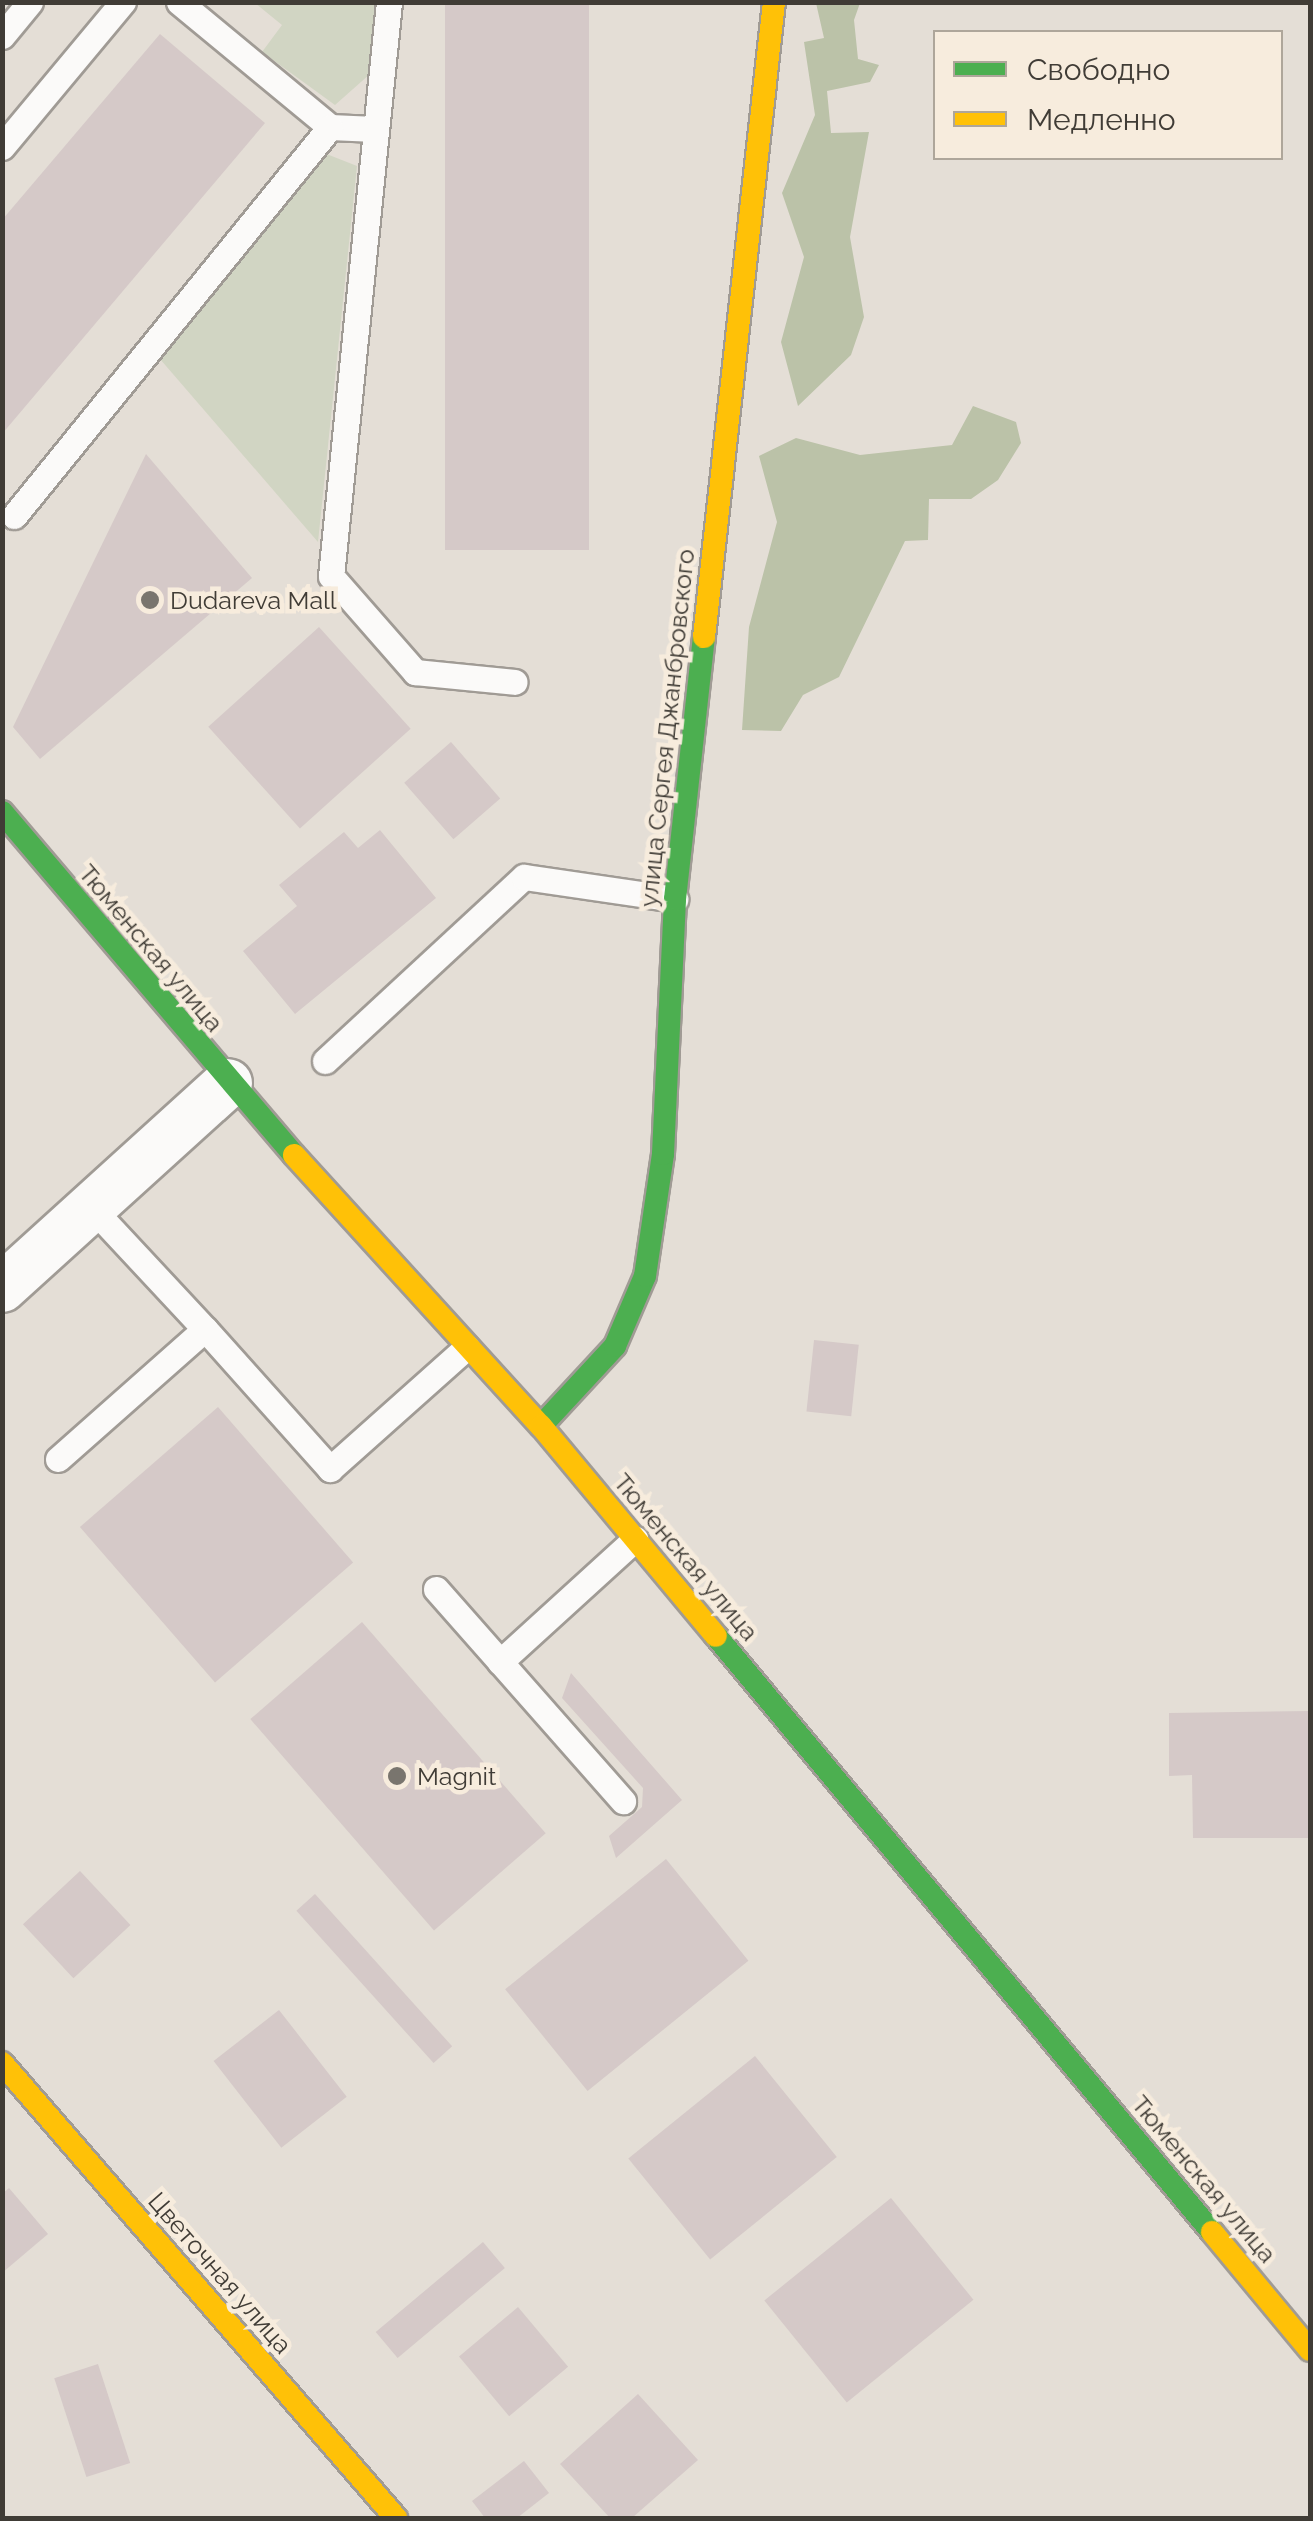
<!DOCTYPE html>
<meta charset="utf-8">
<style>
body{margin:0}
#map{position:relative;width:1313px;height:2521px;overflow:hidden;background:#e4ded6;font-family:Raleway,sans-serif}
div>[style]{position:absolute}
[style*='--x']{left:calc(var(--x)*1px);top:calc(var(--y)*1px);width:calc(var(--w)*1px);rotate:calc(var(--a)*1deg)}
.green>*{inset:0;background:#d1d5c3}
.forest>*{inset:0;background:#bbc2a8}
.building>*{inset:0;background:#d5c9c8;transform-origin:0 0}
.roads{filter:drop-shadow(2px 0 #a09b95) drop-shadow(-2px 0 #a09b95) drop-shadow(0 2px #a09b95) drop-shadow(0 -2px #a09b95)}
.lane>*{height:25px;margin:-12.5px;padding:0 12.5px;transform-origin:12.5px;border-radius:12.5px;background:#fbfaf9}
.street>*{height:48px;margin:-24px;padding:0 24px;transform-origin:24px;border-radius:24px;background:#fbfaf9}
.fast>*{height:22px;margin:-11px;padding:0 11px;transform-origin:11px;border-radius:11px;background:#4caf50}
.slow>*{height:22px;margin:-11px;padding:0 11px;transform-origin:11px;border-radius:11px;background:#ffc107}
.dots>*{width:28px;height:28px;translate:-50% -50%;box-sizing:border-box;border:5px solid #f7ecdd;border-radius:50%}
span{translate:-50% -50%;white-space:nowrap;text-align:center;line-height:1.15;-webkit-text-stroke:9px #f7ecdd;paint-order:stroke}
.poi-label{font-size:25px;color:#403c36}
.left{translate:0 -50%;text-align:left}
.street-label{font-size:25px;color:#403c36}
.frame{position:absolute;inset:0;border:5px solid #403c36;pointer-events:none}
.legend{position:absolute;left:933px;top:30px;width:350px;height:130px;box-sizing:border-box;background:#f7ecdd;border:2px solid #aea69a;margin:0;padding:12px 18px;list-style:none;font-size:30px;color:#403c36}
.legend li{display:flex;align-items:center;gap:20px;height:50px}
.legend b{width:50px;border:2px solid #aea69a}
</style>
<div id="map">
<div class="green">
<i style="clip-path:polygon(255px 3px,378px 3px,370px 74px,335px 105px,262px 52px,282px 25px)"></i>
<i style="clip-path:polygon(324px 153px,357px 166px,318px 542px,160px 359px)"></i>
</div>
<div class="forest">
<i style="clip-path:polygon(816px 3px,860px 3px,854px 20px,858px 59px,879px 65px,870px 82px,827px 91px,831px 133px,869px 132px,850px 237px,864px 317px,851px 355px,798px 406px,781px 342px,804px 257px,782px 193px,815px 115px,804px 42px,824px 38px)"></i>
<i style="clip-path:polygon(973px 406px,1016px 422px,1021px 443px,998px 480px,971px 499px,929px 499px,928px 540px,905px 541px,839px 677px,803px 695px,781px 731px,742px 730px,749px 627px,777px 522px,759px 456px,796px 438px,860px 455px,952px 445px)"></i>
</div>
<div class="building">
<i style="left:445px;top:2px;width:144px;height:548px"></i>
<i style="clip-path:polygon(160px 34px,265px 123px,2px 434px,2px 220px)"></i>
<i style="clip-path:polygon(146px 454px,252px 578px,40px 759px,13px 727px)"></i>
<i style="left:319px;top:627px;width:137px;height:149px;rotate:48deg"></i>
<i style="left:451px;top:742px;width:75px;height:62px;rotate:49deg"></i>
<i style="clip-path:polygon(380px 830px,436px 898px,295px 1014px,243px 951px,297px 906px,279px 885px,344px 832px,358px 848px)"></i>
<i style="left:814px;top:1340px;width:45px;height:72px;rotate:6deg"></i>
<i style="left:218px;top:1407px;width:206px;height:183px;rotate:49deg"></i>
<i style="left:362px;top:1622px;width:280px;height:148px;rotate:49deg"></i>
<i style="clip-path:polygon(571px 1673px,682px 1800px,616px 1858px,609px 1836px,642px 1807px,643px 1788px,562px 1698px)"></i>
<i style="clip-path:polygon(1310px 1711px,1310px 1838px,1193px 1838px,1192px 1775px,1169px 1776px,1169px 1713px)"></i>
<i style="left:666px;top:1859px;width:131px;height:207px;rotate:51deg"></i>
<i style="left:80px;top:1871px;width:74px;height:78px;rotate:47deg"></i>
<i style="left:315px;top:1894px;width:205px;height:25px;rotate:48deg"></i>
<i style="left:279px;top:2010px;width:110px;height:83px;rotate:52deg"></i>
<i style="left:755px;top:2056px;width:130px;height:163px;rotate:51deg"></i>
<i style="clip-path:polygon(9px 2188px,48px 2234px,2px 2273px,2px 2194px)"></i>
<i style="left:891px;top:2198px;width:131px;height:163px;rotate:51deg"></i>
<i style="left:483px;top:2242px;width:34px;height:140px;rotate:50deg"></i>
<i style="left:518px;top:2307px;width:78px;height:77px;rotate:50deg"></i>
<i style="left:98px;top:2364px;width:104px;height:46px;rotate:72deg"></i>
<i style="clip-path:polygon(638px 2394px,698px 2460px,632px 2518px,610px 2518px,560px 2464px)"></i>
<i style="clip-path:polygon(524px 2461px,549px 2493px,517px 2518px,485px 2518px,472px 2501px)"></i>
</div>
<div class="roads">
<div class="lane">
<i style="--x:179;--y:2;--w:196;--a:39.6"></i>
<i style="--x:330;--y:127;--w:45;--a:2.5"></i>
<i style="--x:389;--y:2;--w:577;--a:95.77"></i>
<i style="--x:331;--y:576;--w:128;--a:48.8"></i>
<i style="--x:415;--y:672;--w:100;--a:5.7"></i>
<i style="--x:2;--y:36;--w:44;--a:-50.5"></i>
<i style="--x:2;--y:147;--w:189;--a:-50.2"></i>
<i style="--x:14;--y:516;--w:501;--a:-50.91"></i>
<i style="--x:325;--y:1061;--w:271;--a:-42.8"></i>
<i style="--x:524;--y:877;--w:153;--a:8.3"></i>
<i style="--x:92;--y:1208;--w:166;--a:47"></i>
<i style="--x:58;--y:1459;--w:196;--a:-41.5"></i>
<i style="--x:205;--y:1329;--w:188;--a:48.2"></i>
<i style="--x:330;--y:1469;--w:183;--a:-41.7"></i>
<i style="--x:436;--y:1589;--w:283;--a:48.6"></i>
<i style="--x:500;--y:1662;--w:183;--a:-42.3"></i>
</div>
<div class="street">
<i style="--x:2;--y:1288;--w:305;--a:-42.2"></i>
</div>
<div class="fast">
<i style="--x:2;--y:812;--w:450;--a:49.6"></i>
<i style="--x:541;--y:1426;--w:109;--a:-47.2"></i>
<i style="--x:615;--y:1346;--w:76;--a:-66.8"></i>
<i style="--x:645;--y:1276;--w:123;--a:-81.6"></i>
<i style="--x:663;--y:1154;--w:255;--a:-87.3"></i>
<i style="--x:675;--y:899;--w:264;--a:-83.7"></i>
<i style="--x:716;--y:1636;--w:775;--a:50.23"></i>
</div>
<div class="slow">
<i style="--x:704;--y:637;--w:639;--a:-83.71"></i>
<i style="--x:294;--y:1155;--w:367;--a:47.7"></i>
<i style="--x:541;--y:1426;--w:273;--a:50.2"></i>
<i style="--x:2;--y:2063;--w:602;--a:49.11"></i>
<i style="--x:1212;--y:2232;--w:153;--a:50.3"></i>
</div>
</div>
<div class="dots">
<i style="left:150px;top:600px;background:#79756e"></i>
<i style="left:397px;top:1776px;background:#79756e"></i>
</div>
<div class="poi-label">
<span class="left" style="left:170px;top:600px">Dudareva Mall</span>
<span class="left" style="left:417px;top:1776px">Magnit</span>
</div>
<div class="street-label">
<span style="left:667px;top:728px;rotate:-84deg">улица Сергея Джанбровского</span>
<span style="left:151px;top:948px;rotate:50deg">Тюменская улица</span>
<span style="left:686px;top:1557px;rotate:50deg">Тюменская улица</span>
<span style="left:1204px;top:2179px;rotate:50deg">Тюменская улица</span>
<span style="left:220px;top:2273px;rotate:49deg">Цветочная улица</span>
</div>
<div class="frame"></div>
<ul class="legend">
<li><b style="height:12px;background:#4caf50"></b>Свободно</li>
<li><b style="height:12px;background:#ffc107"></b>Медленно</li>
</ul>
</div>
